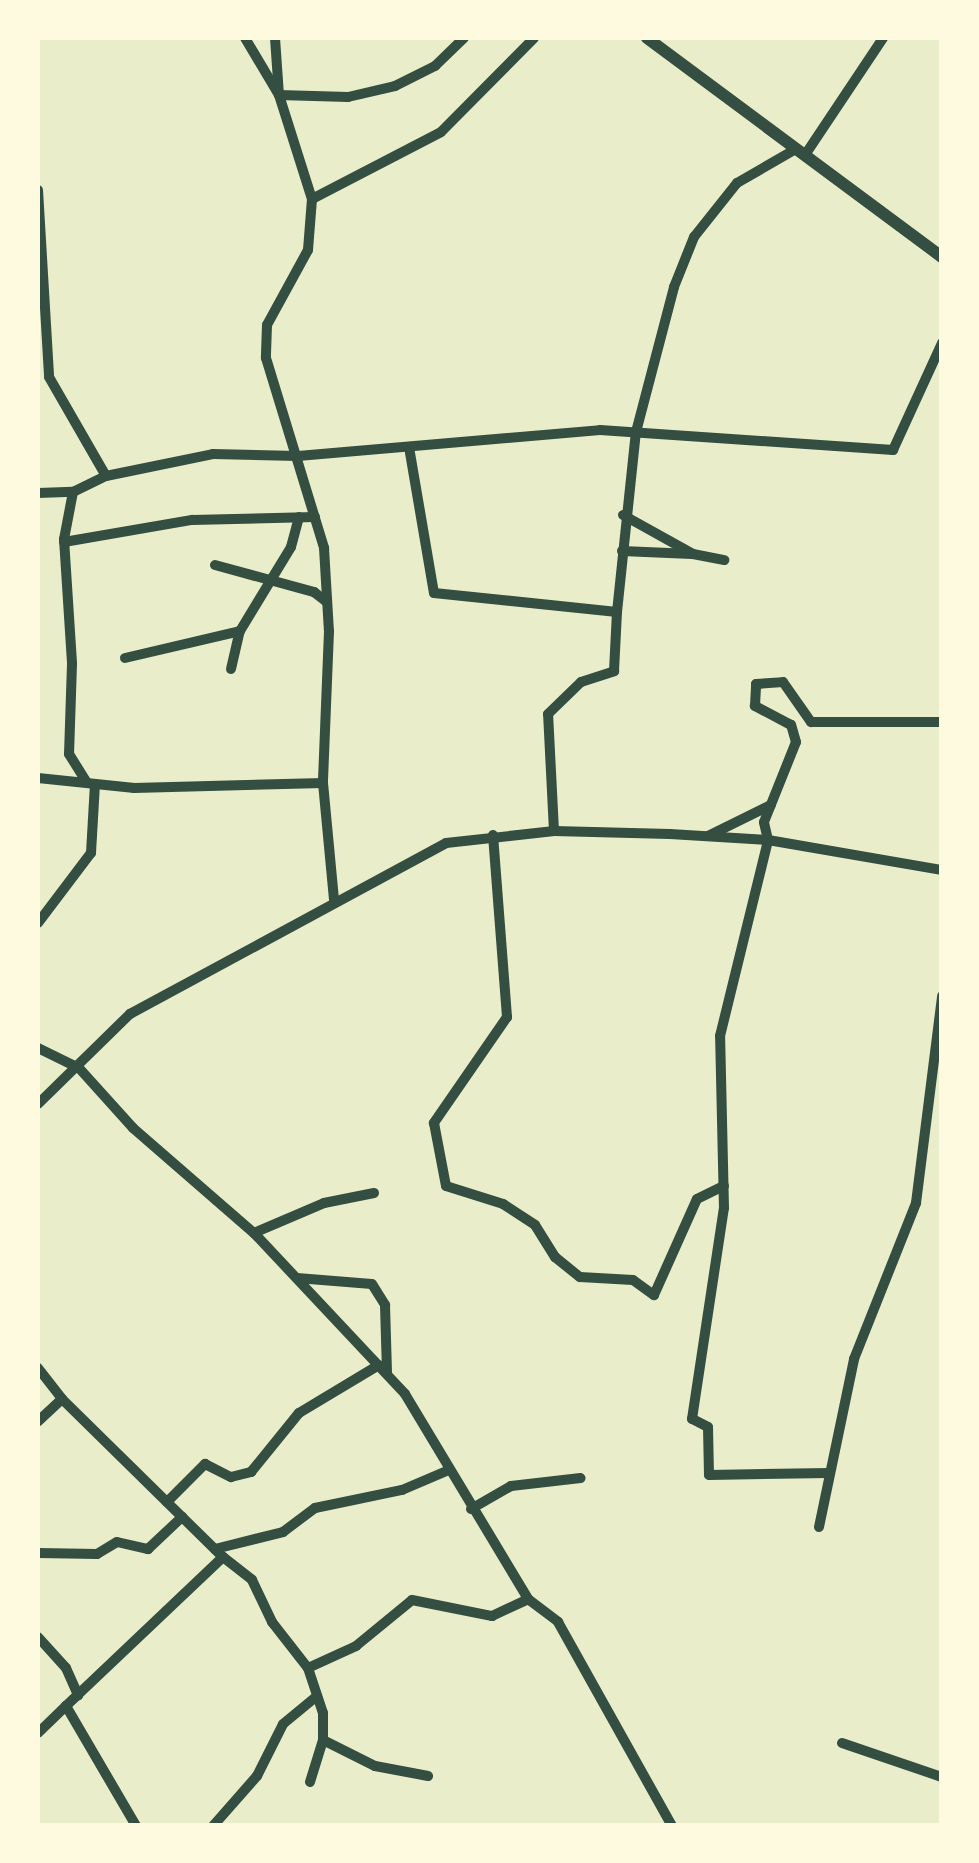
<!DOCTYPE html>
<style>
body{margin:0}
#map{position:relative;width:979px;height:1863px;overflow:hidden;background:#e9edc9;font-family:Ubuntu,sans-serif}
div>[style]{position:absolute}
[style*='--x']{left:calc(var(--x)*1px);top:calc(var(--y)*1px);width:calc(var(--w)*1px);rotate:calc(var(--a)*1deg)}
.minor>*{height:10px;margin:-5px;padding:0 5px;transform-origin:5px;border-radius:5px;background:#344e41}
.tertiary>*{height:12px;margin:-6px;padding:0 6px;transform-origin:6px;border-radius:6px;background:#344e41}
span{translate:-50% -50%;white-space:nowrap;text-align:center;line-height:1.15;-webkit-text-stroke:9px #fefae0;paint-order:stroke}
.frame{position:absolute;inset:0;border:40px solid #fefae0;pointer-events:none}
</style>
<div id="map">
<div class="minor">
<i style="--x:245;--y:38;--w:66;--a:59.2"></i>
<i style="--x:279;--y:95;--w:109;--a:72.4"></i>
<i style="--x:312;--y:199;--w:51;--a:94.5"></i>
<i style="--x:308;--y:250;--w:85;--a:118.7"></i>
<i style="--x:267;--y:325;--w:33;--a:92"></i>
<i style="--x:266;--y:358;--w:199;--a:73"></i>
<i style="--x:324;--y:548;--w:83;--a:86.6"></i>
<i style="--x:329;--y:631;--w:152;--a:92.3"></i>
<i style="--x:323;--y:783;--w:117;--a:84.6"></i>
<i style="--x:275;--y:38;--w:57;--a:86"></i>
<i style="--x:279;--y:95;--w:69;--a:1.7"></i>
<i style="--x:348;--y:97;--w:48;--a:-13.2"></i>
<i style="--x:395;--y:86;--w:45;--a:-26.6"></i>
<i style="--x:435;--y:66;--w:40;--a:-44"></i>
<i style="--x:805;--y:155;--w:141;--a:-56.3"></i>
<i style="--x:38;--y:190;--w:187;--a:86.6"></i>
<i style="--x:49;--y:377;--w:114;--a:60.1"></i>
<i style="--x:312;--y:199;--w:145;--a:-27.4"></i>
<i style="--x:441;--y:132;--w:132;--a:-45.3"></i>
<i style="--x:409;--y:447;--w:148;--a:80.3"></i>
<i style="--x:434;--y:593;--w:184;--a:5.9"></i>
<i style="--x:617;--y:612;--w:181;--a:-84"></i>
<i style="--x:636;--y:432;--w:150;--a:-75.3"></i>
<i style="--x:674;--y:287;--w:54;--a:-68.2"></i>
<i style="--x:694;--y:237;--w:69;--a:-51.5"></i>
<i style="--x:737;--y:183;--w:68;--a:-30"></i>
<i style="--x:73;--y:492;--w:48;--a:100.8"></i>
<i style="--x:64;--y:539;--w:125;--a:86.3"></i>
<i style="--x:72;--y:664;--w:90;--a:91.9"></i>
<i style="--x:69;--y:754;--w:34;--a:58"></i>
<i style="--x:38;--y:493;--w:35;--a:-2"></i>
<i style="--x:73;--y:492;--w:37;--a:-26"></i>
<i style="--x:106;--y:476;--w:109;--a:-11.6"></i>
<i style="--x:213;--y:454;--w:85;--a:1.3"></i>
<i style="--x:298;--y:456;--w:303;--a:-4.9"></i>
<i style="--x:600;--y:430;--w:294;--a:3.9"></i>
<i style="--x:893;--y:450;--w:118;--a:-65.4"></i>
<i style="--x:623;--y:515;--w:80;--a:29.1"></i>
<i style="--x:693;--y:554;--w:32;--a:11"></i>
<i style="--x:64;--y:542;--w:130;--a:-9.8"></i>
<i style="--x:192;--y:520;--w:123;--a:-1.4"></i>
<i style="--x:622;--y:551;--w:70;--a:2.5"></i>
<i style="--x:215;--y:565;--w:103;--a:15.3"></i>
<i style="--x:314;--y:592;--w:16;--a:38"></i>
<i style="--x:125;--y:658;--w:118;--a:-13.2"></i>
<i style="--x:240;--y:631;--w:98;--a:-58.7"></i>
<i style="--x:291;--y:547;--w:31;--a:-75"></i>
<i style="--x:231;--y:669;--w:39;--a:-77"></i>
<i style="--x:38;--y:778;--w:97;--a:5.9"></i>
<i style="--x:134;--y:788;--w:189;--a:-1.5"></i>
<i style="--x:554;--y:831;--w:117;--a:-92.9"></i>
<i style="--x:548;--y:714;--w:46;--a:-44.1"></i>
<i style="--x:581;--y:682;--w:35;--a:-18"></i>
<i style="--x:614;--y:671;--w:59;--a:-87.1"></i>
<i style="--x:493;--y:835;--w:183;--a:85.6"></i>
<i style="--x:507;--y:1017;--w:129;--a:124.6"></i>
<i style="--x:434;--y:1123;--w:64;--a:79.2"></i>
<i style="--x:446;--y:1186;--w:60;--a:17.5"></i>
<i style="--x:503;--y:1204;--w:38;--a:33"></i>
<i style="--x:535;--y:1225;--w:38;--a:58"></i>
<i style="--x:555;--y:1257;--w:32;--a:39"></i>
<i style="--x:580;--y:1277;--w:53;--a:3.2"></i>
<i style="--x:633;--y:1280;--w:26;--a:36"></i>
<i style="--x:654;--y:1295;--w:105;--a:-65.9"></i>
<i style="--x:697;--y:1199;--w:30;--a:-26"></i>
<i style="--x:708;--y:836;--w:70;--a:-26.2"></i>
<i style="--x:38;--y:923;--w:88;--a:-52.9"></i>
<i style="--x:91;--y:853;--w:69;--a:-86.7"></i>
<i style="--x:38;--y:1048;--w:46;--a:26"></i>
<i style="--x:79;--y:1068;--w:81;--a:48"></i>
<i style="--x:133;--y:1128;--w:160;--a:41"></i>
<i style="--x:254;--y:1233;--w:221;--a:46.8"></i>
<i style="--x:405;--y:1394;--w:239;--a:59"></i>
<i style="--x:528;--y:1599;--w:38;--a:37"></i>
<i style="--x:558;--y:1622;--w:234;--a:60.8"></i>
<i style="--x:38;--y:1104;--w:129;--a:-44.4"></i>
<i style="--x:130;--y:1014;--w:359;--a:-28.4"></i>
<i style="--x:446;--y:843;--w:109;--a:-6.3"></i>
<i style="--x:554;--y:831;--w:116;--a:1.5"></i>
<i style="--x:670;--y:834;--w:98;--a:3.5"></i>
<i style="--x:768;--y:840;--w:177;--a:9.8"></i>
<i style="--x:254;--y:1233;--w:76;--a:-23.2"></i>
<i style="--x:324;--y:1203;--w:51;--a:-11.3"></i>
<i style="--x:297;--y:1278;--w:75;--a:4.6"></i>
<i style="--x:372;--y:1284;--w:25;--a:58"></i>
<i style="--x:385;--y:1305;--w:69;--a:88.3"></i>
<i style="--x:38;--y:1368;--w:39;--a:52"></i>
<i style="--x:62;--y:1399;--w:33;--a:137"></i>
<i style="--x:62;--y:1399;--w:226;--a:44.5"></i>
<i style="--x:223;--y:1557;--w:216;--a:136.5"></i>
<i style="--x:830;--y:1473;--w:121;--a:179.1"></i>
<i style="--x:709;--y:1475;--w:48;--a:-91.2"></i>
<i style="--x:708;--y:1427;--w:18;--a:-153"></i>
<i style="--x:692;--y:1419;--w:213;--a:-81.4"></i>
<i style="--x:724;--y:1208;--w:172;--a:-91.3"></i>
<i style="--x:720;--y:1036;--w:202;--a:-76.2"></i>
<i style="--x:768;--y:840;--w:18;--a:-103"></i>
<i style="--x:764;--y:822;--w:86;--a:-68.2"></i>
<i style="--x:796;--y:742;--w:18;--a:-106"></i>
<i style="--x:791;--y:725;--w:41;--a:-152.2"></i>
<i style="--x:755;--y:706;--w:22;--a:-87"></i>
<i style="--x:756;--y:684;--w:27;--a:-4"></i>
<i style="--x:783;--y:682;--w:49;--a:55"></i>
<i style="--x:811;--y:722;--w:131;--a:0"></i>
<i style="--x:167;--y:1502;--w:54;--a:-45"></i>
<i style="--x:205;--y:1464;--w:29;--a:27"></i>
<i style="--x:231;--y:1477;--w:21;--a:-14"></i>
<i style="--x:251;--y:1472;--w:76;--a:-50.9"></i>
<i style="--x:299;--y:1413;--w:93;--a:-31"></i>
<i style="--x:471;--y:1509;--w:46;--a:-29.9"></i>
<i style="--x:511;--y:1486;--w:70;--a:-6.5"></i>
<i style="--x:819;--y:1527;--w:172;--a:-78.2"></i>
<i style="--x:854;--y:1359;--w:168;--a:-68.3"></i>
<i style="--x:916;--y:1203;--w:209;--a:-82.8"></i>
<i style="--x:215;--y:1549;--w:70;--a:-14"></i>
<i style="--x:283;--y:1532;--w:40;--a:-37"></i>
<i style="--x:315;--y:1508;--w:89;--a:-11.7"></i>
<i style="--x:402;--y:1490;--w:51;--a:-23.1"></i>
<i style="--x:38;--y:1553;--w:59;--a:1"></i>
<i style="--x:97;--y:1554;--w:23;--a:-31"></i>
<i style="--x:117;--y:1542;--w:32;--a:13"></i>
<i style="--x:148;--y:1549;--w:47;--a:-43.3"></i>
<i style="--x:223;--y:1557;--w:37;--a:38"></i>
<i style="--x:252;--y:1580;--w:47;--a:64.5"></i>
<i style="--x:272;--y:1622;--w:58;--a:52"></i>
<i style="--x:308;--y:1668;--w:47;--a:71.6"></i>
<i style="--x:323;--y:1713;--w:27;--a:90"></i>
<i style="--x:323;--y:1740;--w:58;--a:26.6"></i>
<i style="--x:375;--y:1766;--w:54;--a:10.7"></i>
<i style="--x:38;--y:1637;--w:42;--a:47.9"></i>
<i style="--x:66;--y:1668;--w:30;--a:66"></i>
<i style="--x:308;--y:1668;--w:53;--a:-24.6"></i>
<i style="--x:356;--y:1646;--w:72;--a:-39.4"></i>
<i style="--x:412;--y:1600;--w:82;--a:11.3"></i>
<i style="--x:492;--y:1616;--w:40;--a:-25"></i>
<i style="--x:38;--y:1733;--w:39;--a:-44"></i>
<i style="--x:66;--y:1706;--w:139;--a:59.7"></i>
<i style="--x:842;--y:1743;--w:106;--a:18.8"></i>
<i style="--x:310;--y:1782;--w:44;--a:-72.8"></i>
<i style="--x:213;--y:1826;--w:67;--a:-48.7"></i>
<i style="--x:257;--y:1776;--w:58;--a:-63.4"></i>
<i style="--x:283;--y:1724;--w:44;--a:-39.5"></i>
</div>
<div class="tertiary">
<i style="--x:647;--y:38;--w:367;--a:36.6"></i>
</div>
<div class="frame"></div>
</div>
